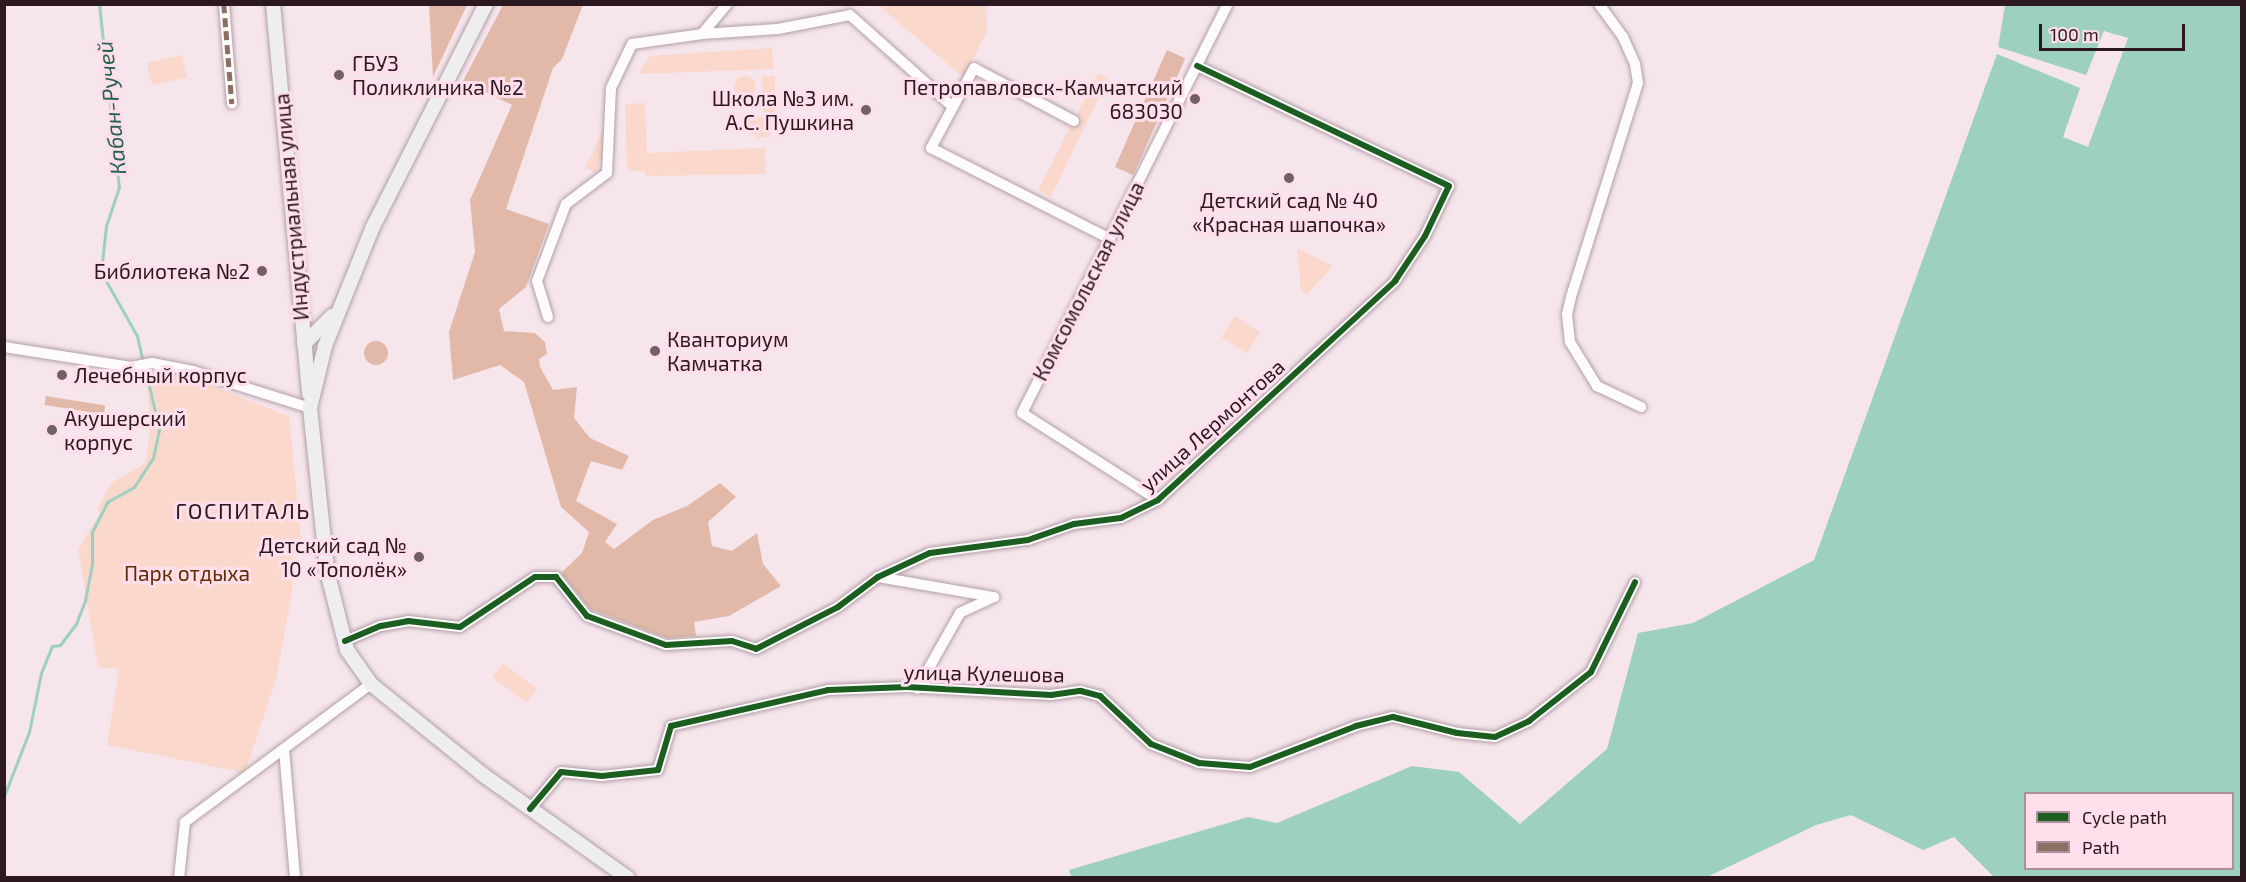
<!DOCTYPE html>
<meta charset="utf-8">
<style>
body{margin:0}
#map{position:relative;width:2246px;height:882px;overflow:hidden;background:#f7e5ec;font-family:"Exo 2",sans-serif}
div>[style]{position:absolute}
.green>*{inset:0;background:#fad8cc;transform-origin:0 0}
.round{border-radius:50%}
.forest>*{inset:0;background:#e2b9a8;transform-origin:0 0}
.water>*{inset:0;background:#9dd0c0}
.pier>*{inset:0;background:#f7e5ec}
.stream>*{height:3px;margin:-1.5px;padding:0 1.5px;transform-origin:1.5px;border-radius:1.5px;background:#9dd0c0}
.roads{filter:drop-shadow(0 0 2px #b1a0a7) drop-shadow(0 0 2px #b1a0a7)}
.street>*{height:10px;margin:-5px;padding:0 5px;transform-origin:5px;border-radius:5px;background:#fefbfc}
.secondary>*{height:14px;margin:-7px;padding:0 7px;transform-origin:7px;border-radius:7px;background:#eeeef1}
.quiet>*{height:4.5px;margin-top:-2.25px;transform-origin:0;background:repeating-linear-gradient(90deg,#8d6e63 0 9px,transparent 0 13.5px)}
.cycleway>*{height:6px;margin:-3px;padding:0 3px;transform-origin:3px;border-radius:3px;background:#1b5e20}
.dots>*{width:16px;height:16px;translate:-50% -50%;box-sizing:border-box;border:3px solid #fedeeb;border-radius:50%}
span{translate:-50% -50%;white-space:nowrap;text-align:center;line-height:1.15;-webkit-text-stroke:6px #fedeeb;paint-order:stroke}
.poi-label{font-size:21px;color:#2b1820}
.left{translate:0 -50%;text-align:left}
.right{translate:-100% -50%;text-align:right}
.street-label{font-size:21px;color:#2b1820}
.park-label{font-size:21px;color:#632c00}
.water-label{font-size:22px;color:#246351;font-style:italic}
.neighbourhood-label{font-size:22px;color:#2b1820;letter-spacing:1.5px}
.frame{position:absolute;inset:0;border:6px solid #2b1820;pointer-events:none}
.legend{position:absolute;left:2024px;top:792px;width:210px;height:78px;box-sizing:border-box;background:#fedeeb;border:2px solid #aa8f9a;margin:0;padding:8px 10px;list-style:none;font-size:18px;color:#2b1820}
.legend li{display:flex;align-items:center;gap:12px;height:30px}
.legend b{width:30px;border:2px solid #aa8f9a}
.scale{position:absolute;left:2039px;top:24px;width:146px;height:27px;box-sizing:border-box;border:3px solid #2b1820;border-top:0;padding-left:8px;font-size:18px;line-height:21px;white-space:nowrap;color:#2b1820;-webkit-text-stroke:4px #fedeeb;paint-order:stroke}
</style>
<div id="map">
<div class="green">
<i style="clip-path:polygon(878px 5px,986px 5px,987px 32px,963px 77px)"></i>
<i style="clip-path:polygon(772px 48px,774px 69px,639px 74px,649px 56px)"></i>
<i style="left:182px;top:55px;width:23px;height:36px;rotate:77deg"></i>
<i style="clip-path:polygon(1098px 73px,1108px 78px,1051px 197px,1038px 190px)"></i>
<i style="clip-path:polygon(775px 76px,775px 127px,769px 137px,759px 138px,751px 133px,749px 118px,763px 117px,762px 77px)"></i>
<i class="round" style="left:734px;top:76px;width:22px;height:22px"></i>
<i style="clip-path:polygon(645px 103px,647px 153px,765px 148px,766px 174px,646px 176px,645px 171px,627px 171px,625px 104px)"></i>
<i style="clip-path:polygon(603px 130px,603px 156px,595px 172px,585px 168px)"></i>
<i style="clip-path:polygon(1297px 248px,1333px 266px,1307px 294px,1301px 291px)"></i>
<i style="left:1235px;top:316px;width:30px;height:25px;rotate:33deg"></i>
<i style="clip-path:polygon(145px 371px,189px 377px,289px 416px,301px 538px,293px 554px,292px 593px,276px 679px,245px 773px,107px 745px,119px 669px,98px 667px,78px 549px,100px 513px,97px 510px,111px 483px,146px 463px,151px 423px)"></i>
<i style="left:503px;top:663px;width:43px;height:18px;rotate:37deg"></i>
</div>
<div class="forest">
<i style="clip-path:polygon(429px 5px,467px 5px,433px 77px)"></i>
<i style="clip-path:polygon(503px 5px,583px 5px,562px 59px,553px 68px,506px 209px,549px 224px,526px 287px,499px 309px,504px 331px,535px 333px,545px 342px,547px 354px,539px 359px,540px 367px,553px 390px,577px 387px,574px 418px,590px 438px,629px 456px,622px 470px,591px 461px,576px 501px,617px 524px,605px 542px,614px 549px,653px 520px,687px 506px,720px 483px,736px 497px,708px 522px,712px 546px,732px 551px,757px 533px,763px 564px,781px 586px,729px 616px,694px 622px,696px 636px,667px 638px,590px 609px,561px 573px,582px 553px,589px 532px,561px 507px,524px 382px,500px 365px,453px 380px,449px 332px,475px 252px,470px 200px,512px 105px,463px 81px)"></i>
<i style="left:1167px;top:50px;width:20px;height:128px;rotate:24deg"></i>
<i class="round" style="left:364px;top:341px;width:24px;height:24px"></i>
<i style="left:46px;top:396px;width:60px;height:9px;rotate:9deg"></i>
</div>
<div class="water">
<i style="clip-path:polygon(evenodd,2005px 5px,2241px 5px,2241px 877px,1994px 877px,1954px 837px,1923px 850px,1851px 815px,1816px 825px,1707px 877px,1072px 878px,1069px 870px,1248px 817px,1277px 823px,1412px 766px,1459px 772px,1520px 824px,1607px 749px,1638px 633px,1693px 623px,1814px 560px,1997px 54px,2005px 5px,2026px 794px,2232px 794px,2232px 868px,2026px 868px,2026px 794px)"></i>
</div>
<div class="pier">
<i style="clip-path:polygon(2104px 31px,2128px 38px,2088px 147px,2063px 137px,2080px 88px,1997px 54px,1998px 47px,2086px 75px)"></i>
</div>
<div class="stream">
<i style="left:99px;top:4px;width:184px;rotate:83.8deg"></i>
<i style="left:119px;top:187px;width:41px;rotate:108.4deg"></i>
<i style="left:106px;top:226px;width:46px;rotate:96.2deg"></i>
<i style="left:101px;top:272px;width:73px;rotate:60.6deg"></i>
<i style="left:137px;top:336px;width:27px;rotate:77deg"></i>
<i style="left:4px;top:796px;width:69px;rotate:-68.7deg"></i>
<i style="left:29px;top:732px;width:60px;rotate:-78.5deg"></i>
<i style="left:41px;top:673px;width:29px;rotate:-68deg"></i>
<i style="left:52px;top:646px;width:8px;rotate:-7deg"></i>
<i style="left:60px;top:645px;width:26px;rotate:-53deg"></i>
<i style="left:76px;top:624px;width:26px;rotate:-69deg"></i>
<i style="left:85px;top:600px;width:37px;rotate:-79deg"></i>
<i style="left:92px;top:564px;width:32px;rotate:-90deg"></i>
<i style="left:92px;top:532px;width:34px;rotate:-63deg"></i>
<i style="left:107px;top:502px;width:31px;rotate:-29deg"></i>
<i style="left:134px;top:487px;width:35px;rotate:-57deg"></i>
<i style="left:153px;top:458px;width:30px;rotate:-78deg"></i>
<i style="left:159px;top:429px;width:63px;rotate:-102.9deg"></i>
</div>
<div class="roads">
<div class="street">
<i style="left:224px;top:4px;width:100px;rotate:85.4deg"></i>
<i style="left:1599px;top:4px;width:41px;rotate:54deg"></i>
<i style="left:1623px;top:37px;width:30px;rotate:66deg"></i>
<i style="left:1635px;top:64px;width:19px;rotate:81deg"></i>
<i style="left:1638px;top:83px;width:224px;rotate:107.4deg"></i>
<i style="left:1571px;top:297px;width:17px;rotate:103deg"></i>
<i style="left:1567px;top:314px;width:28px;rotate:84deg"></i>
<i style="left:1570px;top:342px;width:52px;rotate:58.5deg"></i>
<i style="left:1597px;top:386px;width:49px;rotate:25.5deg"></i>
<i style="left:702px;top:34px;width:39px;rotate:-50deg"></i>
<i style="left:1074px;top:121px;width:113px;rotate:-152.1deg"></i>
<i style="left:974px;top:68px;width:91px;rotate:118.3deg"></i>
<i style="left:931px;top:148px;width:201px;rotate:26.9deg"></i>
<i style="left:548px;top:317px;width:38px;rotate:-107deg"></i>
<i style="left:537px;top:281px;width:82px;rotate:-69.4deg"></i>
<i style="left:566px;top:204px;width:51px;rotate:-37.1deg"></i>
<i style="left:607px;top:173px;width:85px;rotate:-87.3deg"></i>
<i style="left:611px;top:88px;width:49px;rotate:-64.5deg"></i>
<i style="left:632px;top:44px;width:71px;rotate:-8.1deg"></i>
<i style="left:702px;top:34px;width:76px;rotate:-3.8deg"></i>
<i style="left:778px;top:29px;width:73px;rotate:-11deg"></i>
<i style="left:850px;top:15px;width:138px;rotate:41.8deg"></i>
<i style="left:4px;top:347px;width:129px;rotate:8.9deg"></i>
<i style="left:131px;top:367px;width:21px;rotate:-11deg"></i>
<i style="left:152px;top:363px;width:42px;rotate:11deg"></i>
<i style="left:193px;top:371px;width:123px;rotate:17.5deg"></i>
<i style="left:1158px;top:500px;width:161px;rotate:-147.4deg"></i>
<i style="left:1022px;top:413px;width:458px;rotate:-63.3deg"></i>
<i style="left:878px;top:577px;width:118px;rotate:9.8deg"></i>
<i style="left:994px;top:597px;width:38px;rotate:155deg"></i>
<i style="left:960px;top:613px;width:87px;rotate:119.5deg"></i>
<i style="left:345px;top:641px;width:39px;rotate:-23deg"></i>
<i style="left:381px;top:626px;width:27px;rotate:-10deg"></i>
<i style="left:408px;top:621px;width:52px;rotate:6.6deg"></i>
<i style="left:460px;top:627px;width:90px;rotate:-33.7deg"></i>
<i style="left:535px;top:577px;width:21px"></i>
<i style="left:556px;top:577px;width:50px;rotate:51.5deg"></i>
<i style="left:587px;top:616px;width:84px;rotate:20.2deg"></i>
<i style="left:666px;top:645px;width:66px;rotate:-3.5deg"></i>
<i style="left:732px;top:641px;width:25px;rotate:18deg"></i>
<i style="left:756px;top:649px;width:92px;rotate:-27.1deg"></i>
<i style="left:838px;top:607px;width:50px;rotate:-36.9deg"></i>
<i style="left:878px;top:577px;width:57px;rotate:-24.8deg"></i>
<i style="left:930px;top:553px;width:99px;rotate:-7.6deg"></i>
<i style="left:1028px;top:540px;width:49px;rotate:-19.2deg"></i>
<i style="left:1074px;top:524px;width:47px;rotate:-7.3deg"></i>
<i style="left:1121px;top:518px;width:41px;rotate:-25.9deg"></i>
<i style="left:1158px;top:500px;width:323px;rotate:-42.7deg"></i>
<i style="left:1395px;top:281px;width:54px;rotate:-56.3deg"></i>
<i style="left:1425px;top:236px;width:55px;rotate:-64.4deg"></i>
<i style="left:1449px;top:186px;width:279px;rotate:-154.5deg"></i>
<i style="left:284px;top:749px;width:129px;rotate:85.1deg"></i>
<i style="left:530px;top:809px;width:48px;rotate:-50deg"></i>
<i style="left:561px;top:772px;width:41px;rotate:5.6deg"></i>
<i style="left:602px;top:776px;width:56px;rotate:-6.1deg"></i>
<i style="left:658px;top:770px;width:46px;rotate:-73.5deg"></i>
<i style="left:671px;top:726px;width:161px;rotate:-12.9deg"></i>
<i style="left:828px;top:690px;width:79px;rotate:-2.2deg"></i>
<i style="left:907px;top:687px;width:144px;rotate:3.2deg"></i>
<i style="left:1051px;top:695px;width:30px;rotate:-8deg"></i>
<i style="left:1081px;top:691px;width:20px;rotate:15deg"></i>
<i style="left:1100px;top:696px;width:70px;rotate:43.3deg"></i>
<i style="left:1151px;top:744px;width:52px;rotate:21.6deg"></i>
<i style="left:1199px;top:763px;width:51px;rotate:4.5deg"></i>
<i style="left:1250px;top:767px;width:114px;rotate:-21.1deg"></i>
<i style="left:1356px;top:726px;width:38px;rotate:-14deg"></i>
<i style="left:1393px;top:717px;width:66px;rotate:14deg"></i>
<i style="left:1457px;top:733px;width:38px;rotate:6deg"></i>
<i style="left:1495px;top:737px;width:38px;rotate:-25deg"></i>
<i style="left:1529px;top:721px;width:79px;rotate:-38.3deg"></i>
<i style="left:1591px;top:672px;width:100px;rotate:-63.9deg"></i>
<i style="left:179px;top:878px;width:56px;rotate:-83.9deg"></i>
<i style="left:185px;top:822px;width:232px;rotate:-36.6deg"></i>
</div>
<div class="secondary">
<i style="left:273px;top:4px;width:392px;rotate:84.7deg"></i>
<i style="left:486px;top:4px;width:252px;rotate:116.9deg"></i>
<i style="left:372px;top:229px;width:126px;rotate:111.9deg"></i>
<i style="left:325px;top:346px;width:64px;rotate:103.6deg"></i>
<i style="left:310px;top:408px;width:164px;rotate:84deg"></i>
<i style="left:327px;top:571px;width:81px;rotate:75.8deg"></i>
<i style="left:347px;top:650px;width:42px;rotate:54.8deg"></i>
<i style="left:371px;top:684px;width:143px;rotate:39deg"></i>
<i style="left:482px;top:774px;width:179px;rotate:35.5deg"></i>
<i style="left:304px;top:344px;width:40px;rotate:-45deg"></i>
</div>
</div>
<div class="quiet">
<i style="left:224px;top:4px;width:100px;rotate:85.4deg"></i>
</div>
<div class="cycleway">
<i style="left:345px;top:641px;width:39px;rotate:-23deg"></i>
<i style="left:381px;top:626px;width:27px;rotate:-10deg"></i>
<i style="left:408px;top:621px;width:52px;rotate:6.6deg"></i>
<i style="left:460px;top:627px;width:90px;rotate:-33.7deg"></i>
<i style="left:535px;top:577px;width:21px"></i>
<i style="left:556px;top:577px;width:50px;rotate:51.5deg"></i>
<i style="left:587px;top:616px;width:84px;rotate:20.2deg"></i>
<i style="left:666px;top:645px;width:66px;rotate:-3.5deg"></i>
<i style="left:732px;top:641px;width:25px;rotate:18deg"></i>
<i style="left:756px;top:649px;width:92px;rotate:-27.1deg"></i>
<i style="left:838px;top:607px;width:50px;rotate:-36.9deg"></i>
<i style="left:878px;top:577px;width:57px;rotate:-24.8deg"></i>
<i style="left:930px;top:553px;width:99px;rotate:-7.6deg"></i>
<i style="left:1028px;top:540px;width:49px;rotate:-19.2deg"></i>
<i style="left:1074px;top:524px;width:47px;rotate:-7.3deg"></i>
<i style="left:1121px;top:518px;width:41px;rotate:-25.9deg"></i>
<i style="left:1158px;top:500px;width:323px;rotate:-42.7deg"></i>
<i style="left:1395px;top:281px;width:54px;rotate:-56.3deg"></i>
<i style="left:1425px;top:236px;width:55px;rotate:-64.4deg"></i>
<i style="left:1449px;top:186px;width:279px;rotate:-154.5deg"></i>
<i style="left:530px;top:809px;width:48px;rotate:-50deg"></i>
<i style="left:561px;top:772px;width:41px;rotate:5.6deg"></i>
<i style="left:602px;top:776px;width:56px;rotate:-6.1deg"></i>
<i style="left:658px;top:770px;width:46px;rotate:-73.5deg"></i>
<i style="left:671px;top:726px;width:161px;rotate:-12.9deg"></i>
<i style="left:828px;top:690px;width:79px;rotate:-2.2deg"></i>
<i style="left:907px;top:687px;width:144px;rotate:3.2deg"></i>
<i style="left:1051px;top:695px;width:30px;rotate:-8deg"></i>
<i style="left:1081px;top:691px;width:20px;rotate:15deg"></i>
<i style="left:1100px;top:696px;width:70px;rotate:43.3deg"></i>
<i style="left:1151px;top:744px;width:52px;rotate:21.6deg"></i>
<i style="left:1199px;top:763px;width:51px;rotate:4.5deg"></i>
<i style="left:1250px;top:767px;width:114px;rotate:-21.1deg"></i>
<i style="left:1356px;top:726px;width:38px;rotate:-14deg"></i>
<i style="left:1393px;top:717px;width:66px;rotate:14deg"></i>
<i style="left:1457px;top:733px;width:38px;rotate:6deg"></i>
<i style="left:1495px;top:737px;width:38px;rotate:-25deg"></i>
<i style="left:1529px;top:721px;width:79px;rotate:-38.3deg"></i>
<i style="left:1591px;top:672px;width:100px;rotate:-63.9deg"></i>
</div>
<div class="dots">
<i style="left:339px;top:75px;background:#726067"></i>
<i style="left:1195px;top:99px;background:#726067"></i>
<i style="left:866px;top:110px;background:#726067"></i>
<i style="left:1289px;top:178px;background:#726067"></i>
<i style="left:262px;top:271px;background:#726067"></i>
<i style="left:655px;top:351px;background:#726067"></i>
<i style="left:62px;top:375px;background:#726067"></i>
<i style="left:52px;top:430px;background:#726067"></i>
<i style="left:419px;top:557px;background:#726067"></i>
</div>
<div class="poi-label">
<span class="left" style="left:352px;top:75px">ГБУЗ<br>Поликлиника №2</span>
<span class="right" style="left:1183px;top:99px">Петропавловск-Камчатский<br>683030</span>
<span class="right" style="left:854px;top:110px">Школа №3 им.<br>А.С. Пушкина</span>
<span style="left:1289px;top:212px">Детский сад № 40<br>«Красная шапочка»</span>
<span class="right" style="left:250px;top:271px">Библиотека №2</span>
<span class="left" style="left:667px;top:351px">Кванториум<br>Камчатка</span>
<span class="left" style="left:74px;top:375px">Лечебный корпус</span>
<span class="left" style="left:64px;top:430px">Акушерский<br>корпус</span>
<span class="right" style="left:407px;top:557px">Детский сад №<br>10 «Тополёк»</span>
</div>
<div class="street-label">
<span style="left:291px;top:207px;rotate:-95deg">Индустриальная улица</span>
<span style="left:1088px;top:281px;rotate:-63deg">Комсомольская улица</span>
<span style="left:1212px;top:425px;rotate:-42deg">улица Лермонтова</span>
<span style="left:984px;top:673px;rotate:1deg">улица Кулешова</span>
</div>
<div class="park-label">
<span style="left:187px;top:573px">Парк отдыха</span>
</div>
<div class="water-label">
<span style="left:111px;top:108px;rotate:-96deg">Кабан-Ручей</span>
</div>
<div class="neighbourhood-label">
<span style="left:243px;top:511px">ГОСПИТАЛЬ</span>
</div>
<div class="frame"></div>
<ul class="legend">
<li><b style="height:8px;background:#1b5e20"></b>Cycle path</li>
<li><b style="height:8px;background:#8d6e63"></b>Path</li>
</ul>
<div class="scale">100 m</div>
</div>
